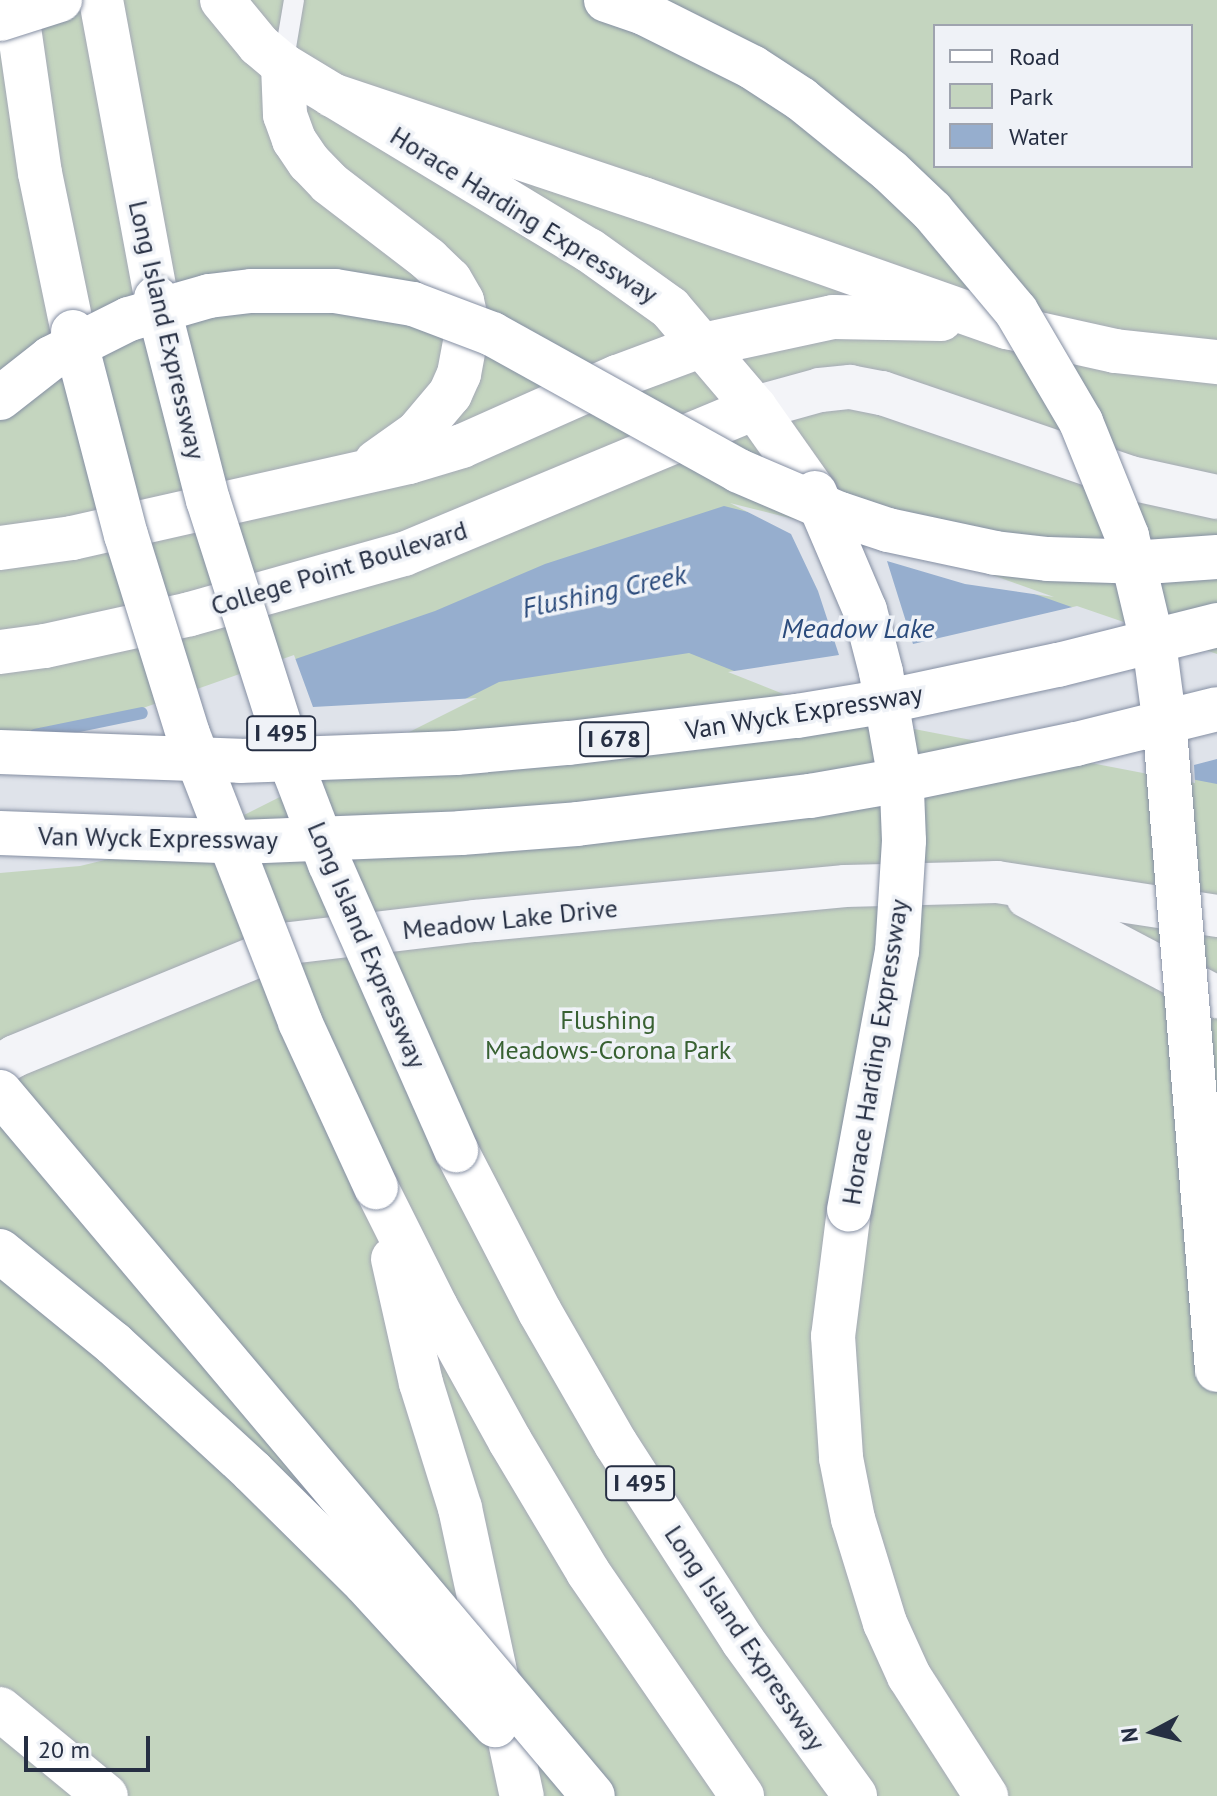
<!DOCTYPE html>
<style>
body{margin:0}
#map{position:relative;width:1217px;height:1796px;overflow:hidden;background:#dfe3ea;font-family:"PT Sans",sans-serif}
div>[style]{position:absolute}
.green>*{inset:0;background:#c4d5bf}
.water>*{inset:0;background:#96aece}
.pier>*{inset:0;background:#dfe3ea}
.stream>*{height:12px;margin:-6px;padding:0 6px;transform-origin:6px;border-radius:6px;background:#96aece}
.roads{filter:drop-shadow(0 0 2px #a4a9b5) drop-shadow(0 0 2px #a4a9b5)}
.service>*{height:20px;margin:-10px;padding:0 10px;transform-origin:10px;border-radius:10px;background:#f3f4f8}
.minor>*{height:42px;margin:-21px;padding:0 21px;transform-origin:21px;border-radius:21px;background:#f3f4f8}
.tertiary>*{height:44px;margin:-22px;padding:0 22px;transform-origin:22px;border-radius:22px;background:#f3f4f8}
.secondary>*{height:44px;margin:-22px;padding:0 22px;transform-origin:22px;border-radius:22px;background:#fff}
.motorway>*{height:44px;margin:-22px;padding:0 22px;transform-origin:22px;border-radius:22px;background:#fff}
.bridges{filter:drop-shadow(0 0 2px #858fa3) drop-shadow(0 0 2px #858fa3)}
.secondary-bridge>*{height:44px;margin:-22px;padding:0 22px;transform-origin:22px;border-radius:22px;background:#fff}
.motorway-bridge>*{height:44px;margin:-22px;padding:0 22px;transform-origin:22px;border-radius:22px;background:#fff}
span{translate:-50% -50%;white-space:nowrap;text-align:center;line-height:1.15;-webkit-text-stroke:7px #eff2f7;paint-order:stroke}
.shield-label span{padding:2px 6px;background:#eff2f7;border:2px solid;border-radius:6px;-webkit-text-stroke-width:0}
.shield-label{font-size:24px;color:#262f43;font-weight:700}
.street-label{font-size:26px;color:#262f43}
.park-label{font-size:26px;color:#386132}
.water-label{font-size:28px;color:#2b4b7c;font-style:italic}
.legend{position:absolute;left:933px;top:24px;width:260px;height:144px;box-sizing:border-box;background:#eff2f7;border:2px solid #9fa4af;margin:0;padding:10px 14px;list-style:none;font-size:24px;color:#262f43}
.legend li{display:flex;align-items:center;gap:16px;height:40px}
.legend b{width:40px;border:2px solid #9fa4af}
.north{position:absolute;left:1113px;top:1692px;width:80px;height:80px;-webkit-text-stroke:6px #eff2f7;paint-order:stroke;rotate:263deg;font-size:22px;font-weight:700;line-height:32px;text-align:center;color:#262f43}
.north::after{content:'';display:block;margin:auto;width:28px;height:36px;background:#262f43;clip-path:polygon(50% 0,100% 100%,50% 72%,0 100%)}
.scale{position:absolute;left:24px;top:1736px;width:126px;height:36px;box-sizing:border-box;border:4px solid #262f43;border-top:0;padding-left:10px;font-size:24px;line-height:28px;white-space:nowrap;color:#262f43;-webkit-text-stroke:6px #eff2f7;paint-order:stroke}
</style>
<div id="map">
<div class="green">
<i style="clip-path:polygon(evenodd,0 0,1217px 0,1217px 1796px,0 1796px,0 0,935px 26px,1191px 26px,1191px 166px,935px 166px,935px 26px)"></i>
</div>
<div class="water">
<i style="clip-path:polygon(724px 506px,938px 560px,1217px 658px,1217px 784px,832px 710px,689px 653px,499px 682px,199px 833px,144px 711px,435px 611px,545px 564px)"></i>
</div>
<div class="pier">
<i style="clip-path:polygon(730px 503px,939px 556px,1054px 597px,965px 584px,887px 561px,913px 644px,1077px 606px,1217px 654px,1217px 759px,1194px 765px,1195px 783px,831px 713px,728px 672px,839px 655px,818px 591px,791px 534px)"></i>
<i style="clip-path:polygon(294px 655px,313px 707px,477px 698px,200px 837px,80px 866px,0 873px,0 743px,143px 708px)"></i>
</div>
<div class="stream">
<i style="left:35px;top:735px;width:109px;rotate:-11.6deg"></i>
</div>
<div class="roads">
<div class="service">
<i style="left:283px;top:65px;width:66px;rotate:-80.4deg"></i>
</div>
<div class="minor">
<i style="left:1027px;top:897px;width:215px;rotate:27.8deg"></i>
<i style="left:0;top:1065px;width:17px;rotate:-31deg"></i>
<i style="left:15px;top:1056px;width:297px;rotate:-22.3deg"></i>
<i style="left:290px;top:943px;width:186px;rotate:-6.8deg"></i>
<i style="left:475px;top:921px;width:372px;rotate:-5.4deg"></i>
<i style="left:845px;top:886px;width:152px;rotate:-1.5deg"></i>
<i style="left:997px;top:882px;width:223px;rotate:8.8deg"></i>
</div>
<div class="tertiary">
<i style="left:755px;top:408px;width:67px;rotate:-15.5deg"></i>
<i style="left:820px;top:390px;width:30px;rotate:-6deg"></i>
<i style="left:850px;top:387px;width:33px;rotate:11deg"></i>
<i style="left:882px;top:393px;width:262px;rotate:18.9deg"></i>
<i style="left:1130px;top:478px;width:89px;rotate:12.3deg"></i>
</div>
<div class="secondary">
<i style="left:222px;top:0;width:58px;rotate:50.6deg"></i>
<i style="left:259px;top:45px;width:31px;rotate:40deg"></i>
<i style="left:283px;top:65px;width:358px;rotate:31.2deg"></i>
<i style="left:589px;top:250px;width:100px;rotate:35.6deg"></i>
<i style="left:670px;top:308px;width:131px;rotate:49.6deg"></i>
<i style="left:755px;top:408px;width:104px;rotate:54.8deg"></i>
<i style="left:283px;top:65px;width:50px;rotate:87.7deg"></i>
<i style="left:285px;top:115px;width:27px;rotate:70deg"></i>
<i style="left:294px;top:140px;width:27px;rotate:56deg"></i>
<i style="left:309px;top:162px;width:29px;rotate:46deg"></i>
<i style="left:329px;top:183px;width:125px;rotate:37.5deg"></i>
<i style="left:428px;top:259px;width:30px;rotate:44deg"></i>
<i style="left:450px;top:280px;width:24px;rotate:60deg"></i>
<i style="left:462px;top:301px;width:26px;rotate:77deg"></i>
<i style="left:468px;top:326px;width:49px;rotate:100.6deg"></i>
<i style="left:459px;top:374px;width:22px;rotate:114deg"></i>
<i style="left:450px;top:394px;width:51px;rotate:130.2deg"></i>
<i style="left:417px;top:433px;width:50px;rotate:144.7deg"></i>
<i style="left:0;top:548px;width:73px;rotate:-7.9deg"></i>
<i style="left:72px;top:538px;width:345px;rotate:-12.7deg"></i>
<i style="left:409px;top:462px;width:55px;rotate:-16.8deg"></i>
<i style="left:462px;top:446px;width:170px;rotate:-24deg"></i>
<i style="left:617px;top:377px;width:92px;rotate:-20.4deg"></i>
<i style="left:0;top:652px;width:45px;rotate:-7.6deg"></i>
<i style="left:45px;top:646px;width:148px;rotate:-12.4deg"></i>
<i style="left:190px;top:614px;width:222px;rotate:-15.7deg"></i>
<i style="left:404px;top:554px;width:380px;rotate:-22.6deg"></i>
<i style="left:849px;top:1210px;width:127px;rotate:97.2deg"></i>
<i style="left:833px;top:1336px;width:122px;rotate:86.2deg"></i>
<i style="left:841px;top:1458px;width:62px;rotate:78.9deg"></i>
<i style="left:853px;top:1519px;width:109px;rotate:72.9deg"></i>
<i style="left:885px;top:1623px;width:58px;rotate:65.6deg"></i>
<i style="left:909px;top:1676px;width:143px;rotate:57.3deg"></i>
<i style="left:0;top:1709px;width:137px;rotate:39.4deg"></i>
</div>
<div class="motorway">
<i style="left:15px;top:0;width:175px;rotate:81.8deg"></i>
<i style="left:40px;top:173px;width:162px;rotate:78.3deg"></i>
<i style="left:101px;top:0;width:303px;rotate:79.5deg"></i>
<i style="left:332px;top:95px;width:328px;rotate:18.5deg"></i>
<i style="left:643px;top:199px;width:386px;rotate:19.4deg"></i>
<i style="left:1007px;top:327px;width:111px;rotate:12.5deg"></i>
<i style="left:1115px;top:351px;width:103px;rotate:6.2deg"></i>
<i style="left:703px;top:345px;width:133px;rotate:-12.2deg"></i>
<i style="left:833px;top:317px;width:108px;rotate:1.1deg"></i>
<i style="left:456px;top:1150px;width:182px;rotate:62.6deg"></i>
<i style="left:540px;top:1312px;width:152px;rotate:60.1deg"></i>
<i style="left:616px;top:1444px;width:234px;rotate:57.2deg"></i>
<i style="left:743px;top:1641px;width:191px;rotate:54.1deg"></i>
<i style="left:376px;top:1187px;width:134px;rotate:63.4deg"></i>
<i style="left:436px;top:1307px;width:153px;rotate:61.1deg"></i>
<i style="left:510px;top:1441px;width:152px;rotate:59.2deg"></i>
<i style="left:588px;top:1572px;width:272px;rotate:55.5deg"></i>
<i style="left:393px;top:1259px;width:127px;rotate:77.3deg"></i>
<i style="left:421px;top:1383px;width:131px;rotate:72.7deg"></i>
<i style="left:460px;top:1508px;width:295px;rotate:77.9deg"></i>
</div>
</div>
<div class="bridges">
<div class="secondary-bridge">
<i style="left:815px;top:493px;width:127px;rotate:66.9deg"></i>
<i style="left:865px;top:610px;width:64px;rotate:75.5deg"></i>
<i style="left:881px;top:672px;width:121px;rotate:80deg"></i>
<i style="left:902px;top:791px;width:50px;rotate:87.7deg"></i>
<i style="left:904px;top:841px;width:110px;rotate:93.6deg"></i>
<i style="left:897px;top:951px;width:263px;rotate:100.5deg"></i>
</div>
<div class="motorway-bridge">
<i style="left:606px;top:0;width:40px;rotate:18.9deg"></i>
<i style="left:644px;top:13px;width:121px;rotate:26.6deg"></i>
<i style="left:752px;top:67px;width:59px;rotate:33.1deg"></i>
<i style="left:801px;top:99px;width:114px;rotate:39deg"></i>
<i style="left:890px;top:171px;width:58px;rotate:43.6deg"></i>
<i style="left:932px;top:211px;width:131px;rotate:50deg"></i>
<i style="left:1016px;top:311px;width:129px;rotate:59.6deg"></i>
<i style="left:1081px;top:422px;width:123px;rotate:68deg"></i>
<i style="left:1127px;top:536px;width:125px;rotate:76.6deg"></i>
<i style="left:1156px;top:658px;width:61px;rotate:82.4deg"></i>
<i style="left:1164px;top:718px;width:654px;rotate:85.35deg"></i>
<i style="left:0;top:19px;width:63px;rotate:-17.6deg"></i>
<i style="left:156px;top:298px;width:209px;rotate:75.6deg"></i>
<i style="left:208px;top:500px;width:287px;rotate:72.3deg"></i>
<i style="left:295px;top:773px;width:97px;rotate:69deg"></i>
<i style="left:330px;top:864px;width:313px;rotate:66.2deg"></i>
<i style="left:73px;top:332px;width:210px;rotate:75.4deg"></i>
<i style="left:126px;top:535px;width:208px;rotate:72.7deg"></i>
<i style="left:188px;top:734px;width:309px;rotate:68.7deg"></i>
<i style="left:300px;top:1022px;width:182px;rotate:65.3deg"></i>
<i style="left:0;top:398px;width:65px;rotate:-38.1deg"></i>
<i style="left:51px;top:358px;width:87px;rotate:-26.6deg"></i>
<i style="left:129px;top:319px;width:83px;rotate:-16deg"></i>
<i style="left:209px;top:296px;width:42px;rotate:-6.8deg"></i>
<i style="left:251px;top:291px;width:84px"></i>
<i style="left:335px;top:291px;width:79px;rotate:9.5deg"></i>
<i style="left:413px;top:304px;width:85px;rotate:20.8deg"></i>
<i style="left:492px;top:334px;width:282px;rotate:29deg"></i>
<i style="left:739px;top:471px;width:110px;rotate:23.1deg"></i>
<i style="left:840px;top:514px;width:51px;rotate:18.4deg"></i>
<i style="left:888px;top:530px;width:109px;rotate:12.1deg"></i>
<i style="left:995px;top:553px;width:53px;rotate:6.5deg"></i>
<i style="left:1048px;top:559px;width:98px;rotate:1.8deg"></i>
<i style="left:1146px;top:562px;width:71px;rotate:-4deg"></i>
<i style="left:0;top:752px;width:240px;rotate:2.1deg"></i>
<i style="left:240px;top:761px;width:216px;rotate:-2.1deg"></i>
<i style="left:456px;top:753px;width:113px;rotate:-5.1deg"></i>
<i style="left:569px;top:743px;width:230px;rotate:-6.8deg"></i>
<i style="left:797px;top:716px;width:92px;rotate:-9.4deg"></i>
<i style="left:888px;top:701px;width:174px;rotate:-12deg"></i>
<i style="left:1058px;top:665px;width:164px;rotate:-14.1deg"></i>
<i style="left:0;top:833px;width:240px;rotate:2.1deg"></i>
<i style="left:240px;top:842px;width:221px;rotate:-2.3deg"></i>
<i style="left:461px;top:833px;width:116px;rotate:-4.4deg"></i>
<i style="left:577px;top:824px;width:235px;rotate:-6.9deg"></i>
<i style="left:810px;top:796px;width:93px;rotate:-9.9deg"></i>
<i style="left:902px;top:780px;width:178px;rotate:-11.7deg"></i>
<i style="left:1076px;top:744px;width:145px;rotate:-13.9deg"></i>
<i style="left:0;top:1092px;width:920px;rotate:49.89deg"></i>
<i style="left:0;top:1251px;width:147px;rotate:39.2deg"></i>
<i style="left:114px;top:1344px;width:188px;rotate:42.6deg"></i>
<i style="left:252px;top:1471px;width:159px;rotate:44.7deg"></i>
<i style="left:365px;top:1583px;width:193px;rotate:47.5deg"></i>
</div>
</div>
<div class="shield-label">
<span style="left:281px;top:733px">I 495</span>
<span style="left:614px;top:739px">I 678</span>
<span style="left:640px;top:1483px">I 495</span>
</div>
<div class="street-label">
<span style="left:524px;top:215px;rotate:32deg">Horace Harding Expressway</span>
<span style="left:167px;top:330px;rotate:77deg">Long Island Expressway</span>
<span style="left:339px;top:568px;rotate:-17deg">College Point Boulevard</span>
<span style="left:804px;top:712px;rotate:-9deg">Van Wyck Expressway</span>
<span style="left:158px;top:838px;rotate:1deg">Van Wyck Expressway</span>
<span style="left:510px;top:919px;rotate:-6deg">Meadow Lake Drive</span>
<span style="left:367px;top:945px;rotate:67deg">Long Island Expressway</span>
<span style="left:875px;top:1052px;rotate:-81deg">Horace Harding Expressway</span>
<span style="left:745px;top:1638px;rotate:56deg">Long Island Expressway</span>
</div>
<div class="park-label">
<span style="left:608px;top:1035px">Flushing<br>Meadows-Corona Park</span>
</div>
<div class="water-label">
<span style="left:604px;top:591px;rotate:-12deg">Flushing Creek</span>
<span style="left:858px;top:628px">Meadow Lake</span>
</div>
<ul class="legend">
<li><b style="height:10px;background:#fff"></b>Road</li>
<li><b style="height:22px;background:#c4d5bf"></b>Park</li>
<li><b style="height:22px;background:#96aece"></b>Water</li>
</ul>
<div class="north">N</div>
<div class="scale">20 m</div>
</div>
